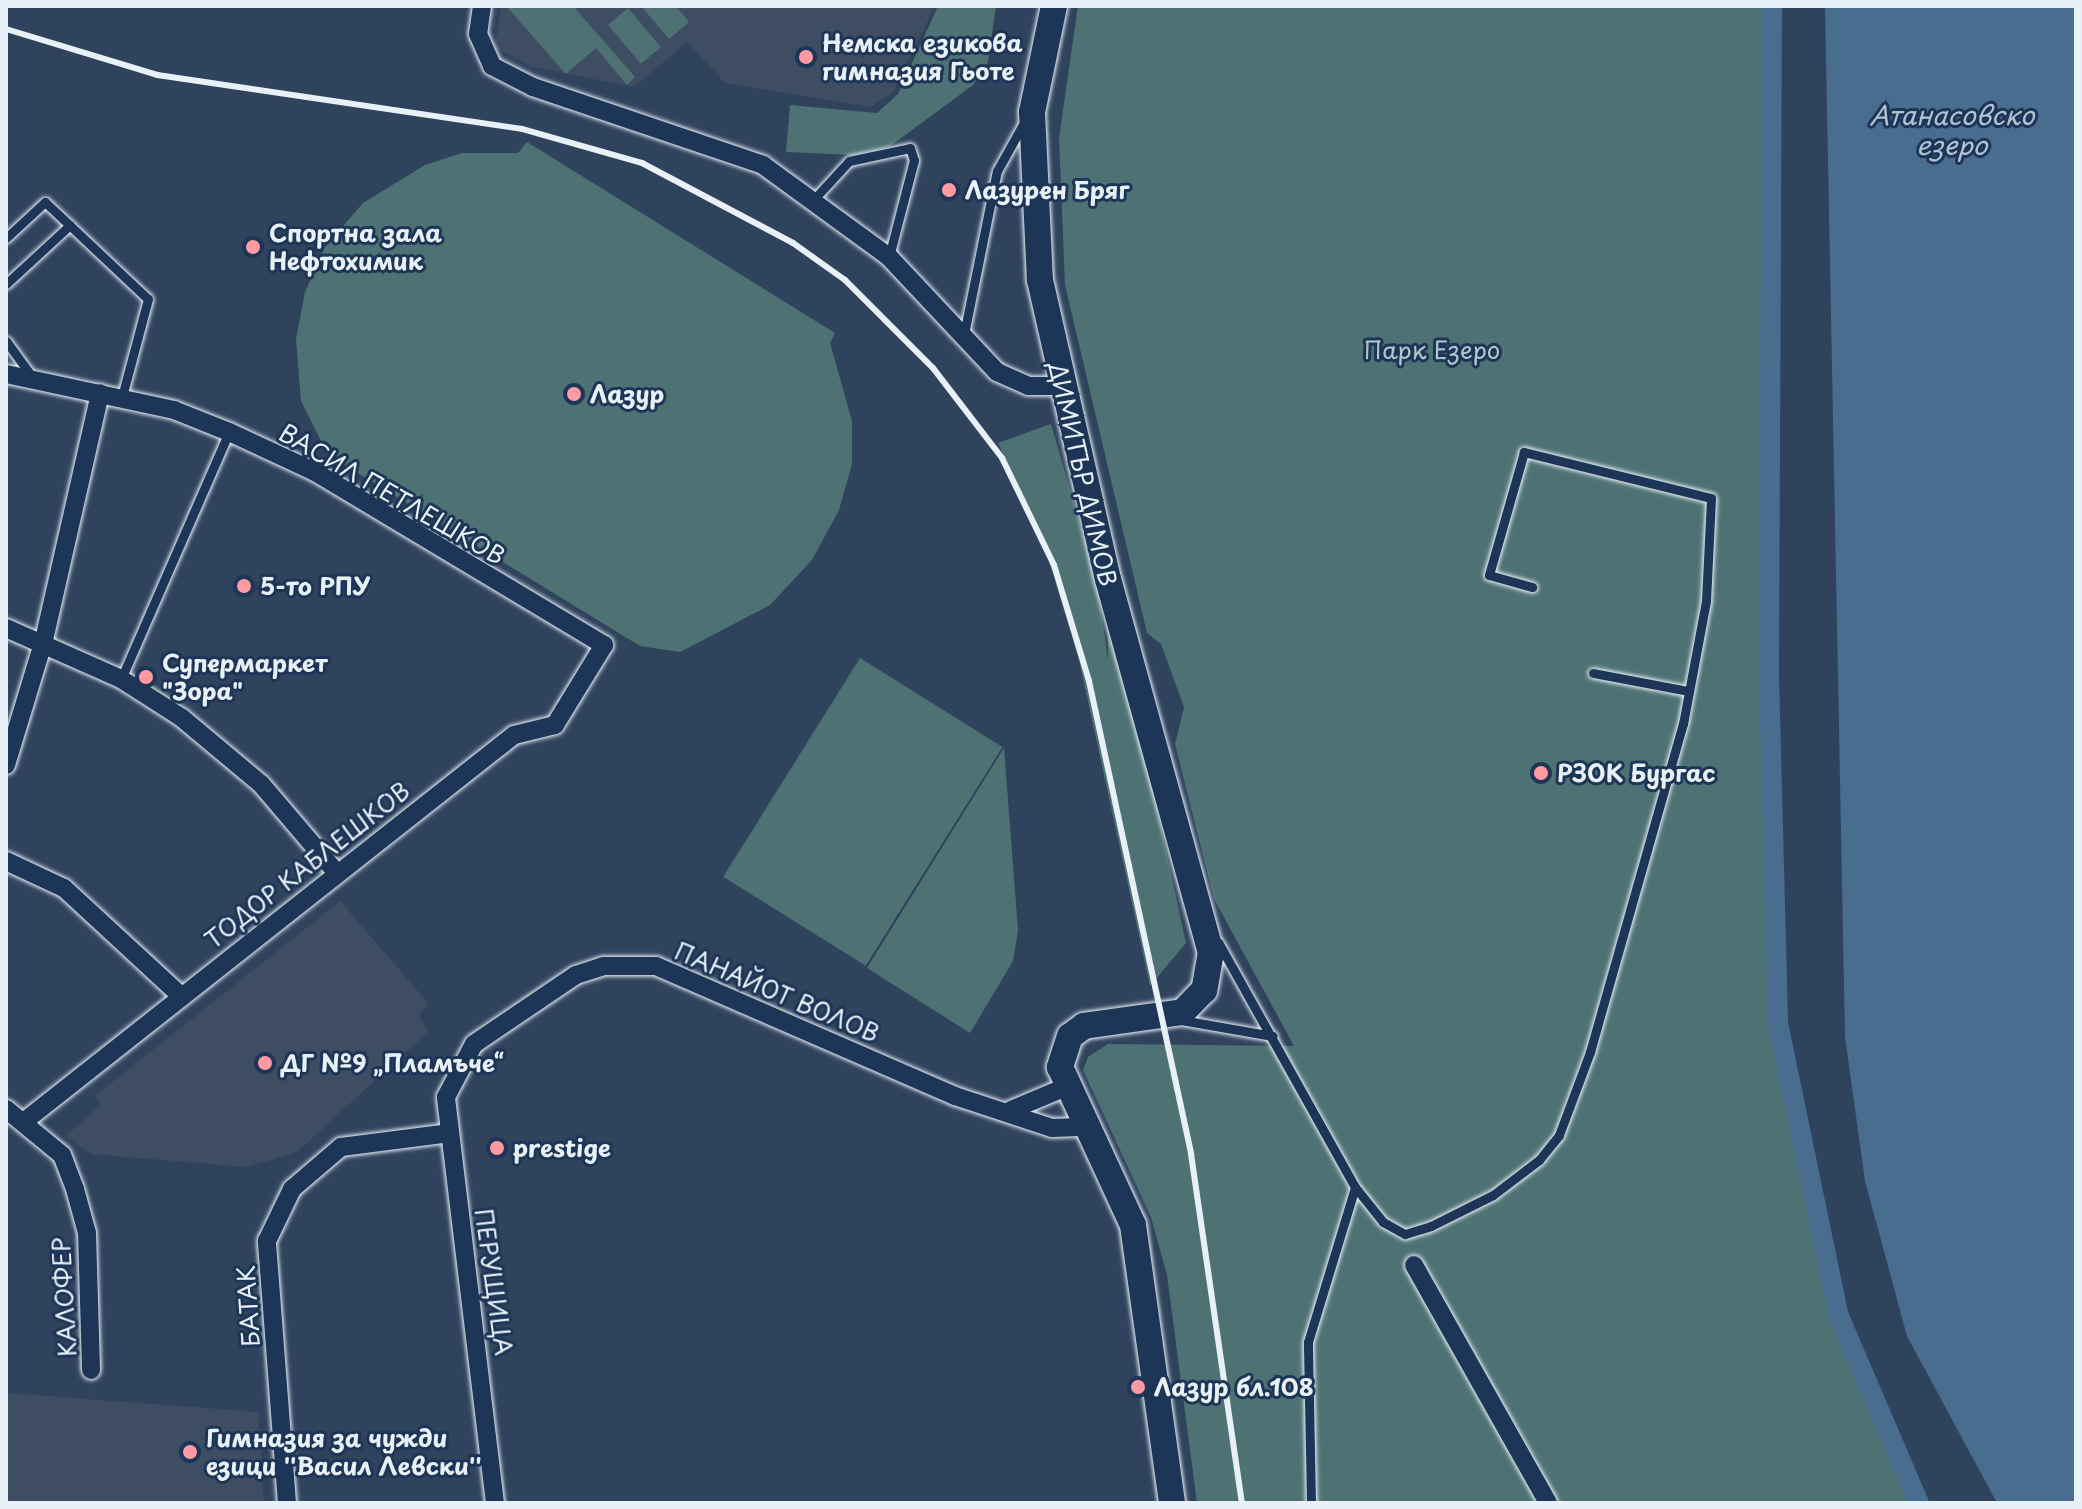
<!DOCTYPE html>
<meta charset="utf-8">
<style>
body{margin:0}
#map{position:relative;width:2082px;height:1509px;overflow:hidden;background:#30435d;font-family:"Playpen Sans",sans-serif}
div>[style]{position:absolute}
.built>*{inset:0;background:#3e4d61}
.green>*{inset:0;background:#4e7273;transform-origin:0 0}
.water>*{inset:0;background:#486d8f}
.canal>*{height:20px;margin:-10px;padding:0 10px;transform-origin:10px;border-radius:10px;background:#486d8f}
.roads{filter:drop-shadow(0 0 2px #e8f1f8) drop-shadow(0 0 2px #e8f1f8)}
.lane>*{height:9px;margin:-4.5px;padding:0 4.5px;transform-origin:4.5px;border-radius:4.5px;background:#1d3557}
.street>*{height:18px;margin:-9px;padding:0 9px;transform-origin:9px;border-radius:9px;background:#1d3557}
.secondary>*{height:26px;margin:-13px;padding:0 13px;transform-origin:13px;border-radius:13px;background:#1d3557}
.rail>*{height:6px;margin:-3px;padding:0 3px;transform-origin:3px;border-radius:3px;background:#e8f1f8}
.dots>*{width:22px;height:22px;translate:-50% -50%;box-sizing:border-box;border:4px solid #1d3557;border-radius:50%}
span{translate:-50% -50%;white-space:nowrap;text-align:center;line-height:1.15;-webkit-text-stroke:6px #1d3557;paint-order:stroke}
.poi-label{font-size:24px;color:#e8f1f8;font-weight:700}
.left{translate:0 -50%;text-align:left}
.park-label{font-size:24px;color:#b2c5c9}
.street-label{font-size:24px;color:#e8f1f8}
.water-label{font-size:26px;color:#b0c3d3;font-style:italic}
.frame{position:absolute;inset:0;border:8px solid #e8f1f8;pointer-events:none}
</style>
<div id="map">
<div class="built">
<i style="clip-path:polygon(501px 6px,935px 6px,893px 92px,870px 107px,725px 83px,687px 42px,634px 87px,532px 67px,495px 47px)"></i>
<i style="clip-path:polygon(340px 901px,428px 1003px,419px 1016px,428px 1032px,297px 1152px,247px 1167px,91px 1154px,66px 1136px,100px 1104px,96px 1095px)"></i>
<i style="clip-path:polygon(6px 1393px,258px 1412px,264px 1503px,6px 1503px)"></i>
</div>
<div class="green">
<i style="clip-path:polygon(506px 6px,573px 6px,635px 77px,627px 85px,596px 48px,566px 74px)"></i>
<i style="clip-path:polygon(641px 6px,676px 6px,689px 22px,669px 39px)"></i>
<i style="clip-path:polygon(938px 6px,996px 6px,988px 62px,973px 85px,889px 147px,854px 155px,786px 152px,790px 105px,877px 113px,898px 94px)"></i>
<i style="clip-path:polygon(1078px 6px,1773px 6px,1778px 1023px,1836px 1325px,1917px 1503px,1197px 1503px,1167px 1275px,1151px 1217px,1083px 1070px,1088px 1057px,1108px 1044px,1294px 1046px,1214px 899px,1175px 744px,1184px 707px,1161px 644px,1147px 633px,1065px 285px,1059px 138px)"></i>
<i style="left:628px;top:8px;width:51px;height:26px;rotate:50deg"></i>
<i style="clip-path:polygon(527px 142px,835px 333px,830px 343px,852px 421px,852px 464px,839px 510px,812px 560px,770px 605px,680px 652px,640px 646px,328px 455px,301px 401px,296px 339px,305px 292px,325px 247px,363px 203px,425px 165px,462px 153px,518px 153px)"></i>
<i style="clip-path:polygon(1051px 424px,1097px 583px,1108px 660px,1108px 582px,1186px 943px,1150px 986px,1079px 660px,1044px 545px,998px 443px)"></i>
<i style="left:860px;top:658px;width:168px;height:258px;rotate:32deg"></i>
<i style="clip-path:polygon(1004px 748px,1018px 930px,1013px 961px,970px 1033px,867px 968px)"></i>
</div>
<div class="water">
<i style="clip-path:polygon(1825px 6px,2076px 6px,2076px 1503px,1997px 1503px,1907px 1336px,1865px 1181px,1845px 1037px)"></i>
</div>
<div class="canal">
<i style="left:1772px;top:6px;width:670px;rotate:90.26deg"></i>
<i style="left:1769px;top:676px;width:347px;rotate:88.5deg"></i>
<i style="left:1778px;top:1023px;width:297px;rotate:78.3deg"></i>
<i style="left:1838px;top:1314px;width:206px;rotate:66.8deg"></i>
</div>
<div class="roads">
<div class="lane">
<i style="left:815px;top:198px;width:50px;rotate:-47.4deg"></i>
<i style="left:849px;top:161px;width:62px;rotate:-12deg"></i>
<i style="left:910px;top:148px;width:13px;rotate:72deg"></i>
<i style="left:914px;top:160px;width:100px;rotate:104.5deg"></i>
<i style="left:6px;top:238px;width:53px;rotate:-42.7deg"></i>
<i style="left:45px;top:202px;width:141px;rotate:43.3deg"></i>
<i style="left:148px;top:299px;width:101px;rotate:104.9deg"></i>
<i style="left:6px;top:284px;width:87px;rotate:-42.7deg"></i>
<i style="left:964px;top:334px;width:166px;rotate:-78.6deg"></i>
<i style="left:997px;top:171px;width:62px;rotate:-60.9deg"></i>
<i style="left:6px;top:341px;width:46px;rotate:53.9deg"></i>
<i style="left:1593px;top:673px;width:97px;rotate:10.7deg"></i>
<i style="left:121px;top:679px;width:270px;rotate:-66.4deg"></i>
<i style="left:1218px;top:942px;width:281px;rotate:60.8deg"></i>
<i style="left:1355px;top:1187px;width:45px;rotate:51.3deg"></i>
<i style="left:1383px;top:1222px;width:25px;rotate:29deg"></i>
<i style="left:1405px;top:1234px;width:27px;rotate:-17deg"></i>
<i style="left:1431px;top:1226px;width:69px;rotate:-26.6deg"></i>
<i style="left:1493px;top:1195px;width:58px;rotate:-37.3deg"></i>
<i style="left:1539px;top:1160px;width:32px;rotate:-51deg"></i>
<i style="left:1559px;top:1135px;width:89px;rotate:-69.5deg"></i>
<i style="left:1590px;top:1052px;width:341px;rotate:-74.2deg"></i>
<i style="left:1683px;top:724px;width:125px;rotate:-79.4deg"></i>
<i style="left:1706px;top:601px;width:103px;rotate:-87.2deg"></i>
<i style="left:1711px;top:498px;width:193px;rotate:-166.2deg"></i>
<i style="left:1524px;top:452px;width:128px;rotate:105.9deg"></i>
<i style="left:1489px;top:575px;width:45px;rotate:15.6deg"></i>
<i style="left:1181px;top:1020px;width:93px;rotate:9.9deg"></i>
<i style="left:1311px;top:1503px;width:161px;rotate:-91.1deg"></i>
<i style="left:1308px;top:1342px;width:162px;rotate:-73.1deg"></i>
</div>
<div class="street">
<i style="left:482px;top:6px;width:28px;rotate:98deg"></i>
<i style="left:478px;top:34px;width:35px;rotate:66deg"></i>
<i style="left:492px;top:66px;width:46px;rotate:27.1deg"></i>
<i style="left:533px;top:87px;width:243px;rotate:18.7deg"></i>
<i style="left:763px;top:165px;width:156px;rotate:36.1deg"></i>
<i style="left:889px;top:257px;width:158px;rotate:46.8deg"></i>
<i style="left:997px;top:372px;width:34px;rotate:24deg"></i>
<i style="left:1028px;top:386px;width:32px"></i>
<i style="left:6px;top:374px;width:172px;rotate:12.1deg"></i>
<i style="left:174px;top:410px;width:59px;rotate:21.8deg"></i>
<i style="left:229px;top:432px;width:95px;rotate:24.9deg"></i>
<i style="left:315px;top:472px;width:337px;rotate:30.9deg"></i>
<i style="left:604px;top:645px;width:94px;rotate:121.5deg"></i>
<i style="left:555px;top:725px;width:42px;rotate:166.3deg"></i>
<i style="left:514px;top:735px;width:622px;rotate:141.73deg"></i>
<i style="left:6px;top:628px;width:126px;rotate:23.9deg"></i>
<i style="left:121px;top:679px;width:72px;rotate:32.6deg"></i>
<i style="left:182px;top:718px;width:103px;rotate:39.9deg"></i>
<i style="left:261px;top:784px;width:114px;rotate:49.6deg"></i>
<i style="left:6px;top:765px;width:131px;rotate:-73.1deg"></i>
<i style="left:44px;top:640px;width:253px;rotate:-77.2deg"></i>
<i style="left:6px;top:861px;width:64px;rotate:25deg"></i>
<i style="left:64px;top:888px;width:159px;rotate:42.7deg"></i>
<i style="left:6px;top:1109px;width:72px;rotate:39.4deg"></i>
<i style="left:62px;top:1155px;width:36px;rotate:69deg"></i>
<i style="left:75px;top:1189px;width:46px;rotate:74.7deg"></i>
<i style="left:87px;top:1233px;width:137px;rotate:88.3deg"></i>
<i style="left:1011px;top:1110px;width:60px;rotate:-22.7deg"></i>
<i style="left:1414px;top:1265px;width:273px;rotate:60.6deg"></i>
<i style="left:287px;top:1503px;width:263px;rotate:-94.4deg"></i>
<i style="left:267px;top:1241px;width:58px;rotate:-64.3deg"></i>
<i style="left:292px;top:1189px;width:65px;rotate:-40.6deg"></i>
<i style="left:341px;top:1147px;width:110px;rotate:-7.3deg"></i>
<i style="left:495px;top:1503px;width:409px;rotate:-96.9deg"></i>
<i style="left:446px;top:1097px;width:60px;rotate:-62.2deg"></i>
<i style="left:474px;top:1044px;width:123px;rotate:-34.1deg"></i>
<i style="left:576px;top:975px;width:28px;rotate:-18deg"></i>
<i style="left:603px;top:966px;width:53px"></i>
<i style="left:656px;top:966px;width:326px;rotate:23.5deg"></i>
<i style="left:955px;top:1096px;width:102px;rotate:18.3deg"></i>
<i style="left:1052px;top:1128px;width:34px;rotate:-2deg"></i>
</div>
<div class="secondary">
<i style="left:1054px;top:6px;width:108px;rotate:101.7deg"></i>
<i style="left:1032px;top:112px;width:168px;rotate:87.3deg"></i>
<i style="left:1040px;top:280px;width:307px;rotate:77.2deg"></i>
<i style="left:1108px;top:579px;width:387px;rotate:74.6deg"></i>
<i style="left:1211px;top:952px;width:39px;rotate:100deg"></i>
<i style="left:1204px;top:990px;width:30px;rotate:134deg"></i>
<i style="left:1183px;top:1012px;width:100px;rotate:172deg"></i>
<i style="left:1084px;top:1026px;width:17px;rotate:144deg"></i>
<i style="left:1070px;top:1036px;width:33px;rotate:108deg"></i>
<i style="left:1060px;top:1067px;width:174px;rotate:65.2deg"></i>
<i style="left:1133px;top:1225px;width:281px;rotate:82deg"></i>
</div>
</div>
<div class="rail">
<i style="left:6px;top:29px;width:158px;rotate:16.9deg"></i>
<i style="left:157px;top:75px;width:369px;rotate:8.4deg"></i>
<i style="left:522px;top:129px;width:125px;rotate:15.8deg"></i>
<i style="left:642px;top:163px;width:171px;rotate:27.9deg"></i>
<i style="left:793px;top:243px;width:64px;rotate:35.4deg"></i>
<i style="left:845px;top:280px;width:124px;rotate:45deg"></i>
<i style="left:933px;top:368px;width:113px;rotate:52.5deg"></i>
<i style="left:1002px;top:458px;width:119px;rotate:64.1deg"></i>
<i style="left:1054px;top:565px;width:121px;rotate:73.2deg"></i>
<i style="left:1089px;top:681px;width:484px;rotate:77.8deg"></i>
<i style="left:1191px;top:1154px;width:353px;rotate:81.7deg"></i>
</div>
<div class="dots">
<i style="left:806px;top:57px;background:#ff9aa2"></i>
<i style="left:949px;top:190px;background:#ff9aa2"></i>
<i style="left:253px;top:247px;background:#ff9aa2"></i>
<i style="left:574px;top:394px;background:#ff9aa2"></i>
<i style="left:244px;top:586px;background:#ff9aa2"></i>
<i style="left:146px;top:677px;background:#ff9aa2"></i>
<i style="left:1541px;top:773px;background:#ff9aa2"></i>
<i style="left:265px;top:1063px;background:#ff9aa2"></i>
<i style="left:497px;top:1148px;background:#ff9aa2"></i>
<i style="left:1138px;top:1387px;background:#ff9aa2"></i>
<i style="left:190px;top:1452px;background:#ff9aa2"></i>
</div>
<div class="poi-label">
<span class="left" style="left:822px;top:57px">Немска езикова<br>гимназия Гьоте</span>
<span class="left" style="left:965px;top:190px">Лазурен Бряг</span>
<span class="left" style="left:269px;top:247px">Спортна зала<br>Нефтохимик</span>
<span class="left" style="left:590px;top:394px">Лазур</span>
<span class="left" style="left:260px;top:586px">5-то РПУ</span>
<span class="left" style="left:162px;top:677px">Супермаркет<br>"Зора"</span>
<span class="left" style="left:1557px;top:773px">РЗОК Бургас</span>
<span class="left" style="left:281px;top:1063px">ДГ №9 „Пламъче“</span>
<span class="left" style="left:513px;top:1148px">prestige</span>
<span class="left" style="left:1154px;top:1387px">Лазур бл.108</span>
<span class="left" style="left:206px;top:1452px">Гимназия за чужди<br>езици ''Васил Левски''</span>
</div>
<div class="park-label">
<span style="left:1432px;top:350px">Парк Езеро</span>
</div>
<div class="street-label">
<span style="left:1083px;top:474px;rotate:77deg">ДИМИТЪР ДИМОВ</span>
<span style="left:392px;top:494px;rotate:30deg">ВАСИЛ ПЕТЛЕШКОВ</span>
<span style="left:307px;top:865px;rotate:-38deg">ТОДОР КАБЛЕШКОВ</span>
<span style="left:777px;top:992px;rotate:23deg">ПАНАЙОТ ВОЛОВ</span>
<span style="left:494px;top:1282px;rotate:82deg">ПЕРУЩИЦА</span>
<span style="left:64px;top:1297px;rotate:-93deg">КАЛОФЕР</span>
<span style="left:248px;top:1306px;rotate:-94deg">БАТАК</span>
</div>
<div class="water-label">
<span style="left:1952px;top:130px">Атанасовско<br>езеро</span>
</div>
<div class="frame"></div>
</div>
